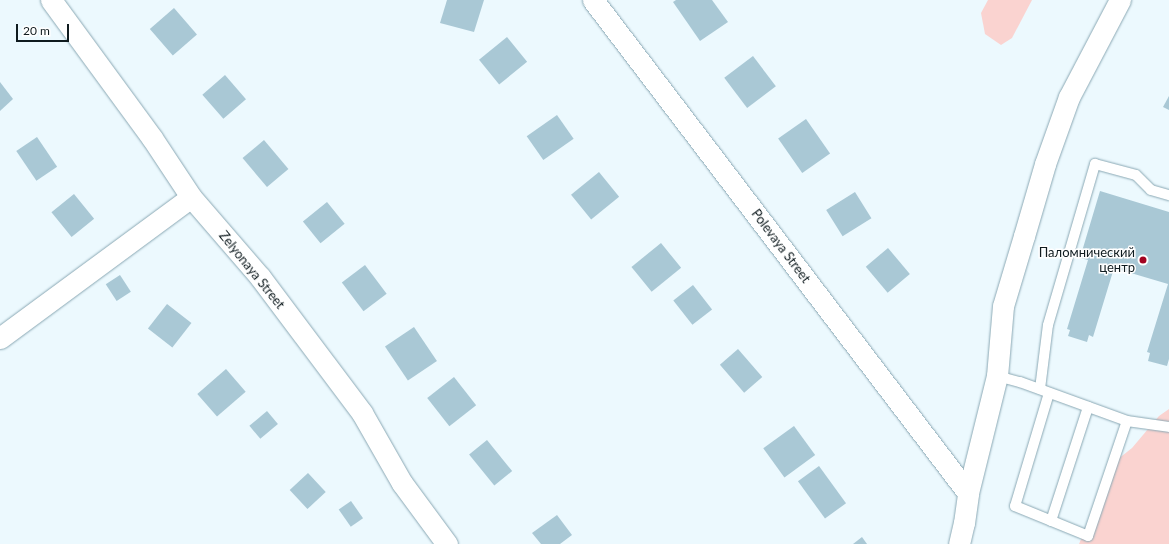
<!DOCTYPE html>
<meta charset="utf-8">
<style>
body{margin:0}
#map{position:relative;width:1169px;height:544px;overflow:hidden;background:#ecf9fe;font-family:Lato,sans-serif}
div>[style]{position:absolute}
.green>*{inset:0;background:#fad3d0}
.building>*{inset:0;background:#a9c8d5;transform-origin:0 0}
.roads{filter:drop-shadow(0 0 1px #8aa8b4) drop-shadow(0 0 1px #8aa8b4)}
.service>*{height:10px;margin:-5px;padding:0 5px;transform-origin:5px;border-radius:5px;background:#fff}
.minor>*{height:21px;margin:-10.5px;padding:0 10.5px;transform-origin:10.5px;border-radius:10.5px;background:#fff}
.dots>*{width:11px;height:11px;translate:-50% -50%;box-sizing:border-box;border:2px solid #fff;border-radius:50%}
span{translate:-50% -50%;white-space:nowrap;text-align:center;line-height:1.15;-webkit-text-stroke:3px #fff;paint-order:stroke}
.street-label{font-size:13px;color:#0f1b1f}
.poi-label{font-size:13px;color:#0f1b1f}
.right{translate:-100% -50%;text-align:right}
.scale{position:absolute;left:16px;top:24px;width:53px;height:18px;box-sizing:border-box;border:2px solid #0f1b1f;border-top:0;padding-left:5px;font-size:12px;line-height:14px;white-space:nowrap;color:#0f1b1f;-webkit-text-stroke:3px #fff;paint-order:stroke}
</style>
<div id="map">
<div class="green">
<i style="clip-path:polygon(988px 0,1032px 0,1012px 38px,1001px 45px,985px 34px,981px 13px)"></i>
<i style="clip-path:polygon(1169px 409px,1169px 544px,1079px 544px,1113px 463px,1132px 448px,1159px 416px)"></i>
</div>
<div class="building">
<i style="clip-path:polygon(447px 0,484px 0,474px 32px,440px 23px)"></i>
<i style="clip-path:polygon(676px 0,712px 0,728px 22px,700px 41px,673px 2px)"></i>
<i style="left:174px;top:8px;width:35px;height:32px;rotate:49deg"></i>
<i style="left:507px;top:37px;width:32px;height:36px;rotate:51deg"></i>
<i style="left:753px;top:56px;width:38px;height:36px;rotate:53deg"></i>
<i style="left:225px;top:75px;width:32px;height:30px;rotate:49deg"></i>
<i style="clip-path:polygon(0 82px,13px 99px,0 111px)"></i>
<i style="clip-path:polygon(1169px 96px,1169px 110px,1163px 107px)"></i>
<i style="left:557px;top:115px;width:29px;height:37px;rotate:55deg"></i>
<i style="left:806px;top:119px;width:42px;height:34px;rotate:55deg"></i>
<i style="left:37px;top:137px;width:36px;height:25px;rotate:56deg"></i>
<i style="left:264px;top:140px;width:38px;height:28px;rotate:50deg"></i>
<i style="left:599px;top:172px;width:32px;height:36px;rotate:51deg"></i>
<i style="clip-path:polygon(1100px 191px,1169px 212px,1169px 359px,1167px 366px,1148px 361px,1150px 353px,1147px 352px,1168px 284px,1114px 268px,1093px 337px,1089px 335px,1087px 342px,1068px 336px,1070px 330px,1067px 329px,1088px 260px,1080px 258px)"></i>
<i style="left:855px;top:192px;width:31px;height:34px;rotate:58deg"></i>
<i style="left:74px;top:194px;width:32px;height:29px;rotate:51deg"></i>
<i style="left:327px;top:202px;width:28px;height:31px;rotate:51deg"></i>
<i style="left:661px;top:243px;width:32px;height:38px;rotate:51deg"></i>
<i style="left:888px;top:248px;width:34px;height:29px;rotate:50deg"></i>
<i style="left:365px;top:265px;width:36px;height:29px;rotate:53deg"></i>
<i style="left:120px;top:275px;width:20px;height:17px;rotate:57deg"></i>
<i style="left:693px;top:285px;width:31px;height:25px;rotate:52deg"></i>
<i style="left:167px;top:304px;width:31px;height:31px;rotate:38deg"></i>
<i style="left:414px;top:327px;width:41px;height:35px;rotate:56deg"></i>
<i style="left:738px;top:349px;width:37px;height:24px;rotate:49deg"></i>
<i style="left:226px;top:369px;width:30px;height:38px;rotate:49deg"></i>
<i style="left:454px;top:377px;width:36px;height:34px;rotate:52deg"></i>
<i style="left:267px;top:411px;width:17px;height:23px;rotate:50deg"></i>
<i style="left:794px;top:426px;width:36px;height:38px;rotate:54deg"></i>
<i style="left:487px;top:440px;width:40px;height:23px;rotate:51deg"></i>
<i style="left:819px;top:466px;width:46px;height:26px;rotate:54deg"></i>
<i style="left:308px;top:473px;width:26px;height:25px;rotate:47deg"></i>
<i style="left:351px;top:501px;width:21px;height:15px;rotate:55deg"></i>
<i style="clip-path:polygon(557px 515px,572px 535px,560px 544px,541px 544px,532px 533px)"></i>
<i style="clip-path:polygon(862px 537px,867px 544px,853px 544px)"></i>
</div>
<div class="roads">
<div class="service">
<i style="left:997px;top:376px;width:24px;rotate:15deg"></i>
<i style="left:1020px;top:382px;width:114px;rotate:20deg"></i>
<i style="left:1127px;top:421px;width:42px;rotate:8.1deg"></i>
<i style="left:1040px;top:389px;width:64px;rotate:-82.9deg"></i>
<i style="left:1048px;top:325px;width:168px;rotate:-73.7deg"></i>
<i style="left:1095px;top:164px;width:42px;rotate:15deg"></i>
<i style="left:1136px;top:175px;width:21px;rotate:45deg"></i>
<i style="left:1151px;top:190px;width:19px;rotate:16deg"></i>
<i style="left:1049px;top:393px;width:118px;rotate:106.7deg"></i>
<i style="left:1015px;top:506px;width:79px;rotate:22.3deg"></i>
<i style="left:1088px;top:536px;width:121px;rotate:-71.3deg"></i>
<i style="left:1051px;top:521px;width:120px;rotate:-72deg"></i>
</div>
<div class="minor">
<i style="left:51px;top:0;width:171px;rotate:53.8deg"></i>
<i style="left:152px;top:138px;width:71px;rotate:56.5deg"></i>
<i style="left:191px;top:197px;width:106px;rotate:49.2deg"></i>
<i style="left:260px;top:277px;width:170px;rotate:53.1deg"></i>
<i style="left:362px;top:413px;width:81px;rotate:60.3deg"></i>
<i style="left:402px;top:483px;width:76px;rotate:53.6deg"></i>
<i style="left:593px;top:0;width:619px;rotate:52.74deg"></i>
<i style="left:0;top:338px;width:237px;rotate:-36.4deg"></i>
<i style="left:959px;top:544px;width:22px;rotate:-77deg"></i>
<i style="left:964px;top:523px;width:30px;rotate:-82deg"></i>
<i style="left:968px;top:493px;width:121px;rotate:-76.1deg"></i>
<i style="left:997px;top:376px;width:70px;rotate:-85.1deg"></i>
<i style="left:1003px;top:306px;width:73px;rotate:-73.3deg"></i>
<i style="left:1024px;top:236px;width:75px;rotate:-73.7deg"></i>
<i style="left:1045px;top:164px;width:71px;rotate:-70.3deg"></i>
<i style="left:1069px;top:97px;width:110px;rotate:-62.3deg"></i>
</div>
</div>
<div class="dots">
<i style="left:1143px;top:260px;background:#a20321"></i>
</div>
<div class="street-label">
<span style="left:781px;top:246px;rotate:53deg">Polevaya Street</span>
<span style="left:252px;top:270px;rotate:51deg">Zelyonaya Street</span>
</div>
<div class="poi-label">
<span class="right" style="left:1135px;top:260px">Паломнический<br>центр</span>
</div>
<div class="scale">20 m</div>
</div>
